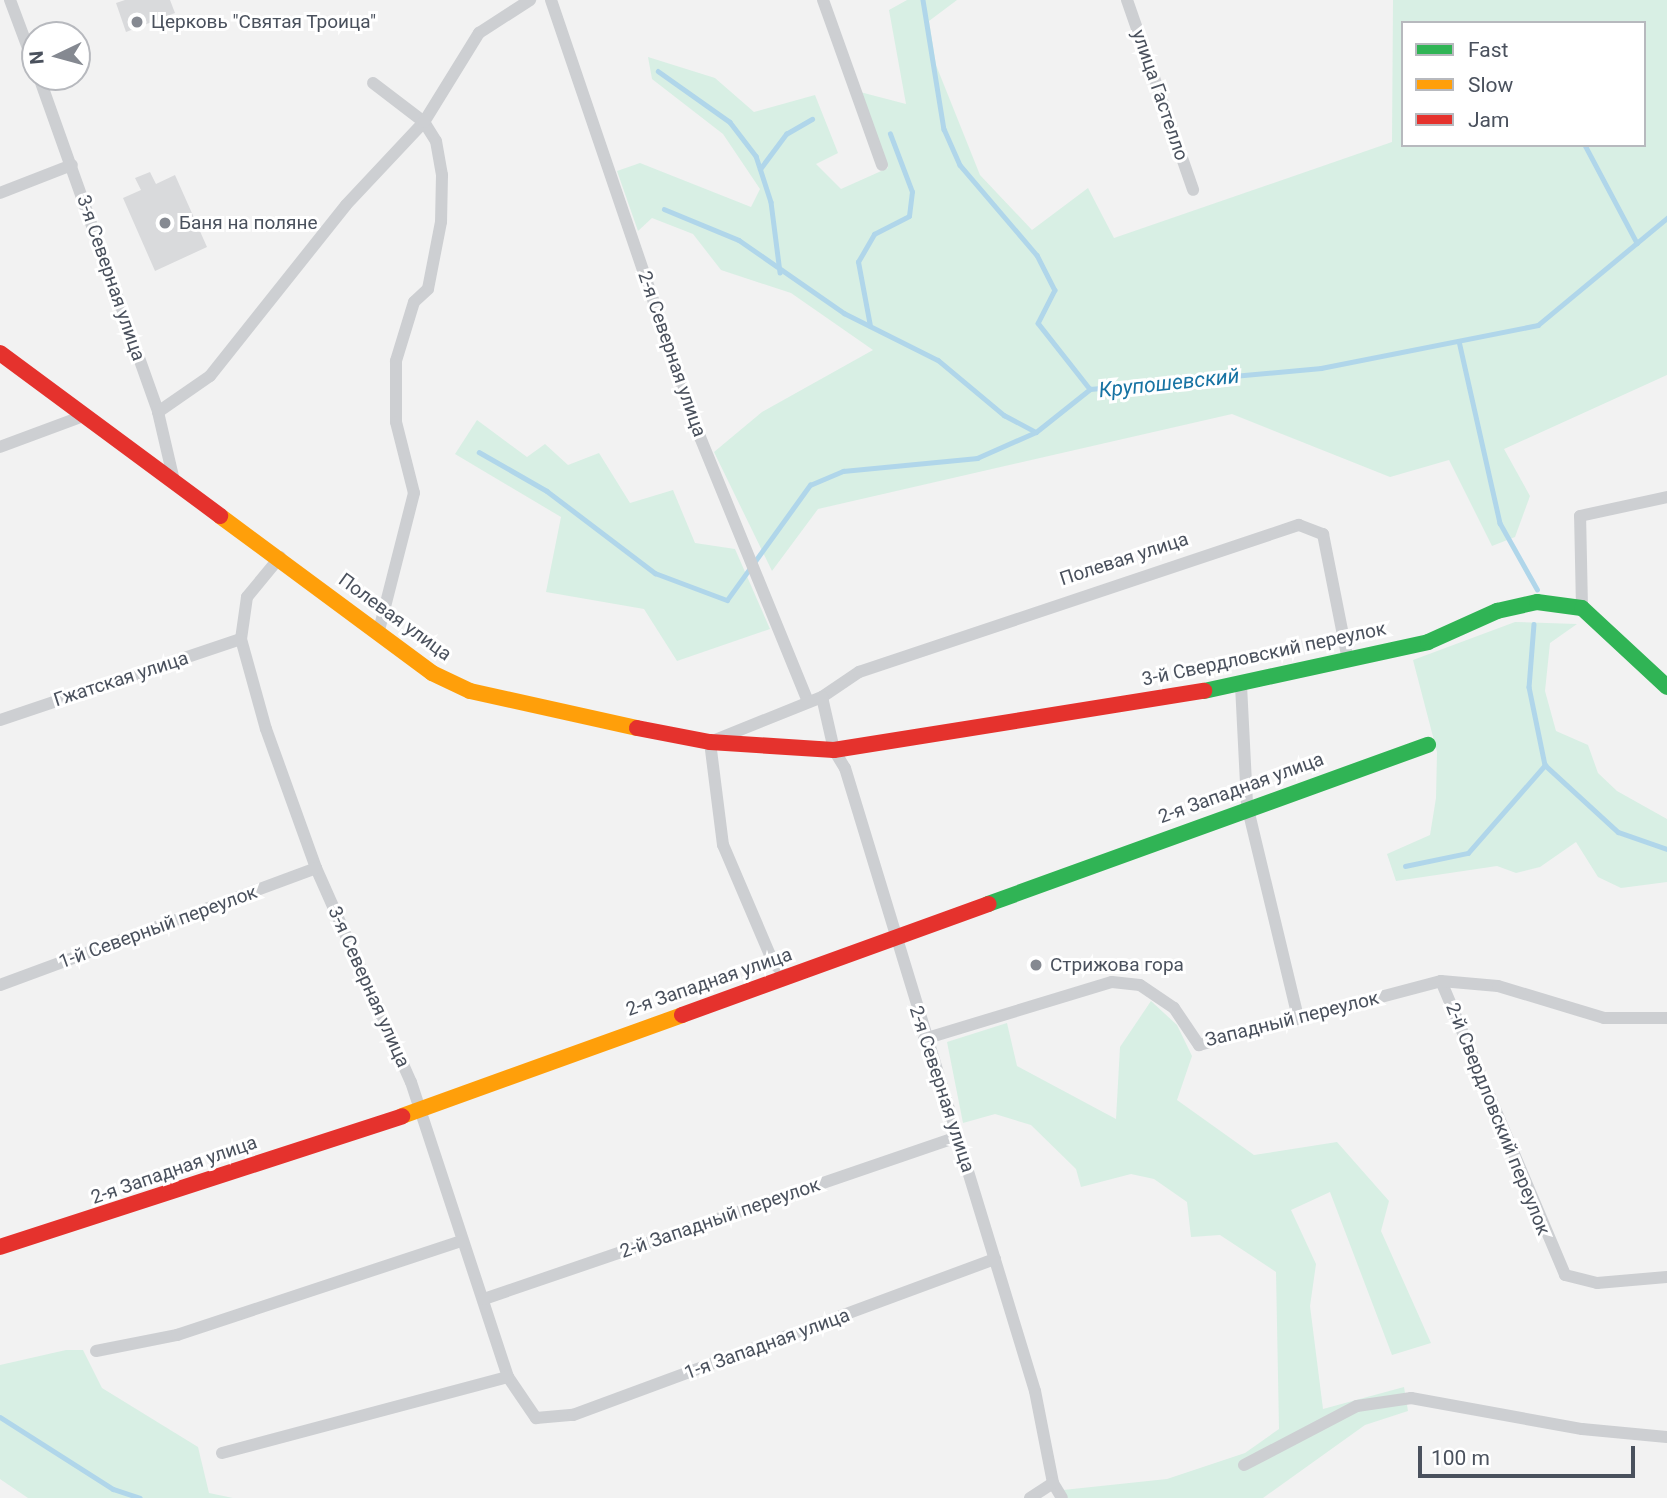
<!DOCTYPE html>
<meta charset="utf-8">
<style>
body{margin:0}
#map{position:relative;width:1667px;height:1498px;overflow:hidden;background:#f2f2f2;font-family:Roboto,sans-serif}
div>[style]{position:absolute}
.green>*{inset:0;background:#d8efe4}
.stream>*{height:4.5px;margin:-2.25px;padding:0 2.25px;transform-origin:2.25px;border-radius:2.25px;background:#b0d6ea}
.building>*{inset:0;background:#d9dadc}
.street>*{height:12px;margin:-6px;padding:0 6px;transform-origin:6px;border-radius:6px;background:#cdcfd2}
.fast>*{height:16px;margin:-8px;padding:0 8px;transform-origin:8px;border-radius:8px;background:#30b455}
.slow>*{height:16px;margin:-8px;padding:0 8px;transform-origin:8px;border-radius:8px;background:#ff9f0a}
.jam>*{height:16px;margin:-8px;padding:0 8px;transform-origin:8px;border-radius:8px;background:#e5322d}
.dots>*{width:19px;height:19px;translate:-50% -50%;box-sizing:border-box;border:4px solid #fff;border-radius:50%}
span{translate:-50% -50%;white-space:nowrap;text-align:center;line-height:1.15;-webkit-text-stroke:6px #fff;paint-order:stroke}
.poi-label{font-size:19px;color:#4a515d}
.left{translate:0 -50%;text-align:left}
.street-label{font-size:19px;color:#4a515d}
.water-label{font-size:21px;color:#1773a3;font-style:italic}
.legend{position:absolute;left:1401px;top:21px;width:245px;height:126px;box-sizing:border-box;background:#fff;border:2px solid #b7b9be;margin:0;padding:9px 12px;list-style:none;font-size:21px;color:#4a515d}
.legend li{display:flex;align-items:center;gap:14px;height:35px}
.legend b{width:35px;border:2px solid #b7b9be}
.north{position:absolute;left:21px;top:21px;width:70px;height:70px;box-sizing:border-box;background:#fff;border:2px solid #b7b9be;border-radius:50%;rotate:265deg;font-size:19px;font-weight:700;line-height:28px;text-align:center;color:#4a515d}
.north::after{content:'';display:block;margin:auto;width:24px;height:32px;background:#858991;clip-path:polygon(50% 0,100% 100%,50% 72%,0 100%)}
.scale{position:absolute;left:1418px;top:1446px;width:217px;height:32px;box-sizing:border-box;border:4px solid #4a515d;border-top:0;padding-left:9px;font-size:21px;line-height:24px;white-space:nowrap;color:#4a515d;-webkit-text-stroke:5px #fff;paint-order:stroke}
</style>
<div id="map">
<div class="green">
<i style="clip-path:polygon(evenodd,907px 0,957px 0,929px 21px,936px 65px,980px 175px,1032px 230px,1088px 188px,1114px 238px,1392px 142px,1393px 0,1667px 0,1667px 375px,1504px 449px,1530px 496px,1515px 537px,1492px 546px,1449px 460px,1390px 477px,1232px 414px,818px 509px,772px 571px,714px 452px,762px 412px,873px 350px,791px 293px,721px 270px,693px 234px,652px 218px,638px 231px,617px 171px,640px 163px,751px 207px,760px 189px,723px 134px,652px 79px,648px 57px,715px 78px,754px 112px,815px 95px,838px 153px,816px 164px,841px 189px,888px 168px,860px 92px,906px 104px,889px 10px,907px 0,1403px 23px,1644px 23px,1644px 145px,1403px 145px,1403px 23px)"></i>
<i style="clip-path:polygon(477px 420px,527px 457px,545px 444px,568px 465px,599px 453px,630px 503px,673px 490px,695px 543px,735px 549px,770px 629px,677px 661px,644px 609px,546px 592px,561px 517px,455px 454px)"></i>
<i style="clip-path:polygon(1515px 622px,1577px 624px,1550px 643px,1545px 691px,1556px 731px,1588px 745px,1598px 773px,1617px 791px,1667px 819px,1667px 882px,1621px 888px,1598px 877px,1576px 842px,1540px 867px,1516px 873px,1497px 866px,1396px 881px,1387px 854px,1430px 835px,1436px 798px,1437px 752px,1413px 660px)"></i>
<i style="clip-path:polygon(1151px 1001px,1177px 1025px,1192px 1056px,1177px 1100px,1254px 1155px,1337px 1142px,1389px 1201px,1381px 1231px,1431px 1343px,1392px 1355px,1330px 1192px,1291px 1210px,1316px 1264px,1310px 1306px,1323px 1409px,1404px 1387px,1408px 1411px,1365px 1425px,1263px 1498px,1065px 1498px,1063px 1490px,1167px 1479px,1245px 1453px,1279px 1429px,1276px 1272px,1220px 1235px,1191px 1237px,1187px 1202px,1154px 1179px,1131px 1174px,1081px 1187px,1076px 1169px,1031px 1125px,995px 1114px,963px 1123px,947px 1042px,1007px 1023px,1017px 1066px,1116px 1119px,1120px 1047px)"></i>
<i style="clip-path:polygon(66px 1350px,83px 1350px,102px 1388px,198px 1447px,209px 1493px,233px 1498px,28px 1498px,0 1479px,0 1365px)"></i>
</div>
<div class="stream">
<i style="left:923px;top:0;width:131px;rotate:80.8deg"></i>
<i style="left:944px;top:129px;width:39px;rotate:66deg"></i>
<i style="left:960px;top:165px;width:118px;rotate:49.5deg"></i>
<i style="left:1037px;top:255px;width:39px;rotate:63deg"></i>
<i style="left:1055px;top:290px;width:37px;rotate:117deg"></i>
<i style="left:1038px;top:323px;width:84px;rotate:51.8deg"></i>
<i style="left:658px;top:71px;width:88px;rotate:35.3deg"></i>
<i style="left:730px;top:122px;width:43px;rotate:52.6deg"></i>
<i style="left:756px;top:156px;width:48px;rotate:71.9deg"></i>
<i style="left:771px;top:202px;width:71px;rotate:82.7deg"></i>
<i style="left:1585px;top:145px;width:111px;rotate:62deg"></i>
<i style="left:760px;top:169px;width:44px;rotate:-53.4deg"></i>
<i style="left:786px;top:134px;width:30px;rotate:-30deg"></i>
<i style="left:664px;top:209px;width:81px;rotate:22.5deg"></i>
<i style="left:739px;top:240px;width:128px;rotate:34.8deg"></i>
<i style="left:844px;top:313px;width:105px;rotate:26.6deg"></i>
<i style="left:938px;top:360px;width:86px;rotate:39.8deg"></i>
<i style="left:1004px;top:415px;width:36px;rotate:28deg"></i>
<i style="left:1036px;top:432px;width:69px;rotate:-38.5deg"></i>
<i style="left:1090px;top:389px;width:232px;rotate:-5.2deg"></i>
<i style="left:1321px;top:368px;width:221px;rotate:-11.2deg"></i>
<i style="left:1538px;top:325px;width:168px;rotate:-39.7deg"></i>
<i style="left:870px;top:326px;width:65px;rotate:-100.6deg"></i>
<i style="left:858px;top:262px;width:32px;rotate:-60deg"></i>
<i style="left:874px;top:234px;width:39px;rotate:-27deg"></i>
<i style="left:909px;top:216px;width:24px;rotate:-83deg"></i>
<i style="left:912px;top:192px;width:62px;rotate:-110.8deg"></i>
<i style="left:1459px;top:341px;width:187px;rotate:77.3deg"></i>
<i style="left:1500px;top:523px;width:76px;rotate:60.7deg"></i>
<i style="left:479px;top:452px;width:78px;rotate:29.8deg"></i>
<i style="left:547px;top:491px;width:136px;rotate:37.2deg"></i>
<i style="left:655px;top:573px;width:77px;rotate:20.6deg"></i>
<i style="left:727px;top:600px;width:142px;rotate:-54.2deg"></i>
<i style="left:810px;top:485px;width:36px;rotate:-23deg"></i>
<i style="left:843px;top:471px;width:135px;rotate:-5.5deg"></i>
<i style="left:977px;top:458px;width:64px;rotate:-23.8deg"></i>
<i style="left:1534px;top:624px;width:63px;rotate:94.5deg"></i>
<i style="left:1529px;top:687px;width:80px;rotate:78.4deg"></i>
<i style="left:1545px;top:765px;width:99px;rotate:42.5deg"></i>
<i style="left:1618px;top:832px;width:52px;rotate:19.1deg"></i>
<i style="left:1405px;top:866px;width:64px;rotate:-11.7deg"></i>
<i style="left:1468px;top:853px;width:117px;rotate:-48.8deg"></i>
<i style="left:0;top:1417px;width:134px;rotate:32.5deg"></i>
<i style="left:113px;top:1489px;width:28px;rotate:18deg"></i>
</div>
<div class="building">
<i style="clip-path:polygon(125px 0,170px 0,175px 13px,126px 32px,116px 3px)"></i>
<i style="clip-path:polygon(150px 172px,156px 184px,175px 175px,207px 247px,155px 271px,123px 198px,141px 190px,135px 178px)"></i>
</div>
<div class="street">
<i style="left:10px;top:0;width:72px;rotate:69.5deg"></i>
<i style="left:551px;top:0;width:462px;rotate:71.2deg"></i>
<i style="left:700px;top:437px;width:286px;rotate:67.8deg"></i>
<i style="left:823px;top:0;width:175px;rotate:70.3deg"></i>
<i style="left:1127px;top:0;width:201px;rotate:70.8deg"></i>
<i style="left:39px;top:77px;width:356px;rotate:70.4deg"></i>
<i style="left:158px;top:412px;width:71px;rotate:76.9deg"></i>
<i style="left:373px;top:83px;width:64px;rotate:37.4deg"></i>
<i style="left:424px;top:122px;width:22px;rotate:58deg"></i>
<i style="left:436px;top:141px;width:35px;rotate:80deg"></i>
<i style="left:442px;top:175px;width:47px;rotate:91.2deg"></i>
<i style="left:441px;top:222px;width:68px;rotate:101deg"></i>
<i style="left:428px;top:289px;width:19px;rotate:137deg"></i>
<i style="left:414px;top:302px;width:62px;rotate:107deg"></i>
<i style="left:396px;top:361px;width:61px;rotate:90deg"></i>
<i style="left:396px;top:422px;width:73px;rotate:75.8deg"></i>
<i style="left:414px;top:493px;width:146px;rotate:104.3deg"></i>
<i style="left:0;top:193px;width:77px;rotate:-21.3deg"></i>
<i style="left:158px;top:412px;width:63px;rotate:-34.7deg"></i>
<i style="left:210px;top:376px;width:218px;rotate:-51.5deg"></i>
<i style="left:346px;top:205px;width:114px;rotate:-46.8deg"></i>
<i style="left:424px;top:122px;width:105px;rotate:-58.3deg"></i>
<i style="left:479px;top:33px;width:61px;rotate:-32.9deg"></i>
<i style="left:0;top:447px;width:92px;rotate:-20.4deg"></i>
<i style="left:280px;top:557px;width:52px;rotate:129.5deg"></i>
<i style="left:247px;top:597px;width:42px;rotate:98.1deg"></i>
<i style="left:241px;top:639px;width:93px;rotate:74.5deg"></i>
<i style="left:266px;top:729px;width:148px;rotate:70.2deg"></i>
<i style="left:316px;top:868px;width:234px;rotate:66.1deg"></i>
<i style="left:411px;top:1082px;width:311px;rotate:71.8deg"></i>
<i style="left:508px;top:1377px;width:50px;rotate:55.7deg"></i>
<i style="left:536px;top:1418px;width:37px;rotate:-5deg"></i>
<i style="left:573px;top:1415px;width:450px;rotate:-20.3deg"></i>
<i style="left:1582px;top:608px;width:92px;rotate:-91.2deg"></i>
<i style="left:1580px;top:516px;width:89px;rotate:-12.3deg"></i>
<i style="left:1241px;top:685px;width:120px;rotate:87.1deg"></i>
<i style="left:1247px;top:805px;width:219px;rotate:76.5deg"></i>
<i style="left:822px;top:697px;width:45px;rotate:-34deg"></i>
<i style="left:859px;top:672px;width:464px;rotate:-18.5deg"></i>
<i style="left:1299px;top:525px;width:26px;rotate:21deg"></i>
<i style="left:1323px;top:534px;width:128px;rotate:78.8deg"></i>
<i style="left:0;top:720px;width:254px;rotate:-18.6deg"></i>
<i style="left:787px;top:977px;width:21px;rotate:-133deg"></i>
<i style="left:773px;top:962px;width:127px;rotate:-113.1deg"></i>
<i style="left:723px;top:845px;width:104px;rotate:-97.2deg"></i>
<i style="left:710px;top:742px;width:121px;rotate:-21.9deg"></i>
<i style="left:822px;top:697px;width:54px;rotate:77.2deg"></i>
<i style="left:834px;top:750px;width:21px;rotate:59deg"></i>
<i style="left:845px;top:768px;width:651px;rotate:73.04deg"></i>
<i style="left:1035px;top:1391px;width:94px;rotate:78.9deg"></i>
<i style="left:1053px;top:1483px;width:17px;rotate:59deg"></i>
<i style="left:1441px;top:981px;width:319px;rotate:67.1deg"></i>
<i style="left:1565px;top:1275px;width:33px;rotate:14deg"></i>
<i style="left:1597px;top:1283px;width:70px;rotate:-4.9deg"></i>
<i style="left:0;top:985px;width:337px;rotate:-20.3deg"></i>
<i style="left:924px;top:1039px;width:196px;rotate:-16.9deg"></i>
<i style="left:1112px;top:982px;width:28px;rotate:6deg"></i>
<i style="left:1140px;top:985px;width:41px;rotate:34.1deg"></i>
<i style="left:1174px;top:1008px;width:45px;rotate:56deg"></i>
<i style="left:1199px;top:1045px;width:250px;rotate:-14.8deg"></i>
<i style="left:1441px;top:981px;width:57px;rotate:5deg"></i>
<i style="left:1498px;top:986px;width:111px;rotate:16.8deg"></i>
<i style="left:1604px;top:1018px;width:63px"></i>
<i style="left:484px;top:1299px;width:499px;rotate:-18.9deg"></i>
<i style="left:96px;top:1351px;width:83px;rotate:-11.2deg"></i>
<i style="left:177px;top:1335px;width:299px;rotate:-18.3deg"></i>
<i style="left:222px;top:1453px;width:296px;rotate:-14.9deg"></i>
<i style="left:1244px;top:1465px;width:127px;rotate:-27.6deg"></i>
<i style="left:1357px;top:1406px;width:55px;rotate:-8.4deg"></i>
<i style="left:1411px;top:1398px;width:174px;rotate:10.3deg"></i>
<i style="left:1582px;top:1429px;width:85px;rotate:5.4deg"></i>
<i style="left:1030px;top:1498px;width:27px;rotate:-33deg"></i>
</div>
<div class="fast">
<i style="left:1204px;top:691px;width:229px;rotate:-12.3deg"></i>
<i style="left:1428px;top:642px;width:76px;rotate:-24.2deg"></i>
<i style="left:1497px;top:611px;width:41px;rotate:-12.7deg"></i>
<i style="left:1537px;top:602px;width:45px;rotate:7.6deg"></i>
<i style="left:1582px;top:608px;width:116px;rotate:42.9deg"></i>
<i style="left:988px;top:904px;width:468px;rotate:-19.9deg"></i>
</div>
<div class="slow">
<i style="left:220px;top:516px;width:264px;rotate:36.5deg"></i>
<i style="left:432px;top:673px;width:42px;rotate:25.3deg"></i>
<i style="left:470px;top:691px;width:171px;rotate:12.5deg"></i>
<i style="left:402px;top:1116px;width:298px;rotate:-19.8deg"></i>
</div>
<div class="jam">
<i style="left:0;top:353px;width:274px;rotate:36.5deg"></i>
<i style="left:637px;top:728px;width:74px;rotate:10.9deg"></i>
<i style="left:710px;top:742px;width:124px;rotate:3.7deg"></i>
<i style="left:834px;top:750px;width:375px;rotate:-9.1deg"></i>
<i style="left:682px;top:1015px;width:326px;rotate:-19.9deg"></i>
<i style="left:0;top:1247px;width:423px;rotate:-18deg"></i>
</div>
<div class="dots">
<i style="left:137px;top:22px;background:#858991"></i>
<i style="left:165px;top:223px;background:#858991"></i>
<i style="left:1036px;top:965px;background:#858991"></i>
</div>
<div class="poi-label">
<span class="left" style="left:151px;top:22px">Церковь "Святая Троица"</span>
<span class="left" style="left:179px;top:223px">Баня на поляне</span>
<span class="left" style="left:1050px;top:965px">Стрижова гора</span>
</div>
<div class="street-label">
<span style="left:1160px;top:95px;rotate:71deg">улица Гастелло</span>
<span style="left:111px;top:278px;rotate:71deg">3-я Северная улица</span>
<span style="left:672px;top:354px;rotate:71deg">2-я Северная улица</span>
<span style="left:1124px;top:559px;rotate:-18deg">Полевая улица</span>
<span style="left:395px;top:617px;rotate:36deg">Полевая улица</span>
<span style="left:1264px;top:654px;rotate:-12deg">3-й Свердловский переулок</span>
<span style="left:121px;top:679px;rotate:-18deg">Гжатская улица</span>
<span style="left:1241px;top:788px;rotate:-20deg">2-я Западная улица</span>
<span style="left:158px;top:927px;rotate:-20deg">1-й Северный переулок</span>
<span style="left:709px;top:982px;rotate:-19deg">2-я Западная улица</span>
<span style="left:369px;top:987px;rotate:66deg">3-я Северная улица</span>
<span style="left:1292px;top:1019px;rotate:-14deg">Западный переулок</span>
<span style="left:942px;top:1089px;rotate:72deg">2-я Северная улица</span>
<span style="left:1498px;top:1119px;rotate:68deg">2-й Свердловский переулок</span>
<span style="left:174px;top:1170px;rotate:-19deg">2-я Западная улица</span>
<span style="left:720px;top:1218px;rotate:-19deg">2-й Западный переулок</span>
<span style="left:767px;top:1344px;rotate:-20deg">1-я Западная улица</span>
</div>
<div class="water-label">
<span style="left:1169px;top:383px;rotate:-6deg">Крупошевский</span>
</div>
<ul class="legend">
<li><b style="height:9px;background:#30b455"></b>Fast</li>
<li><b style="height:9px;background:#ff9f0a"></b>Slow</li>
<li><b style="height:9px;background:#e5322d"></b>Jam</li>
</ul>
<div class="north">N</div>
<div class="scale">100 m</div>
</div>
